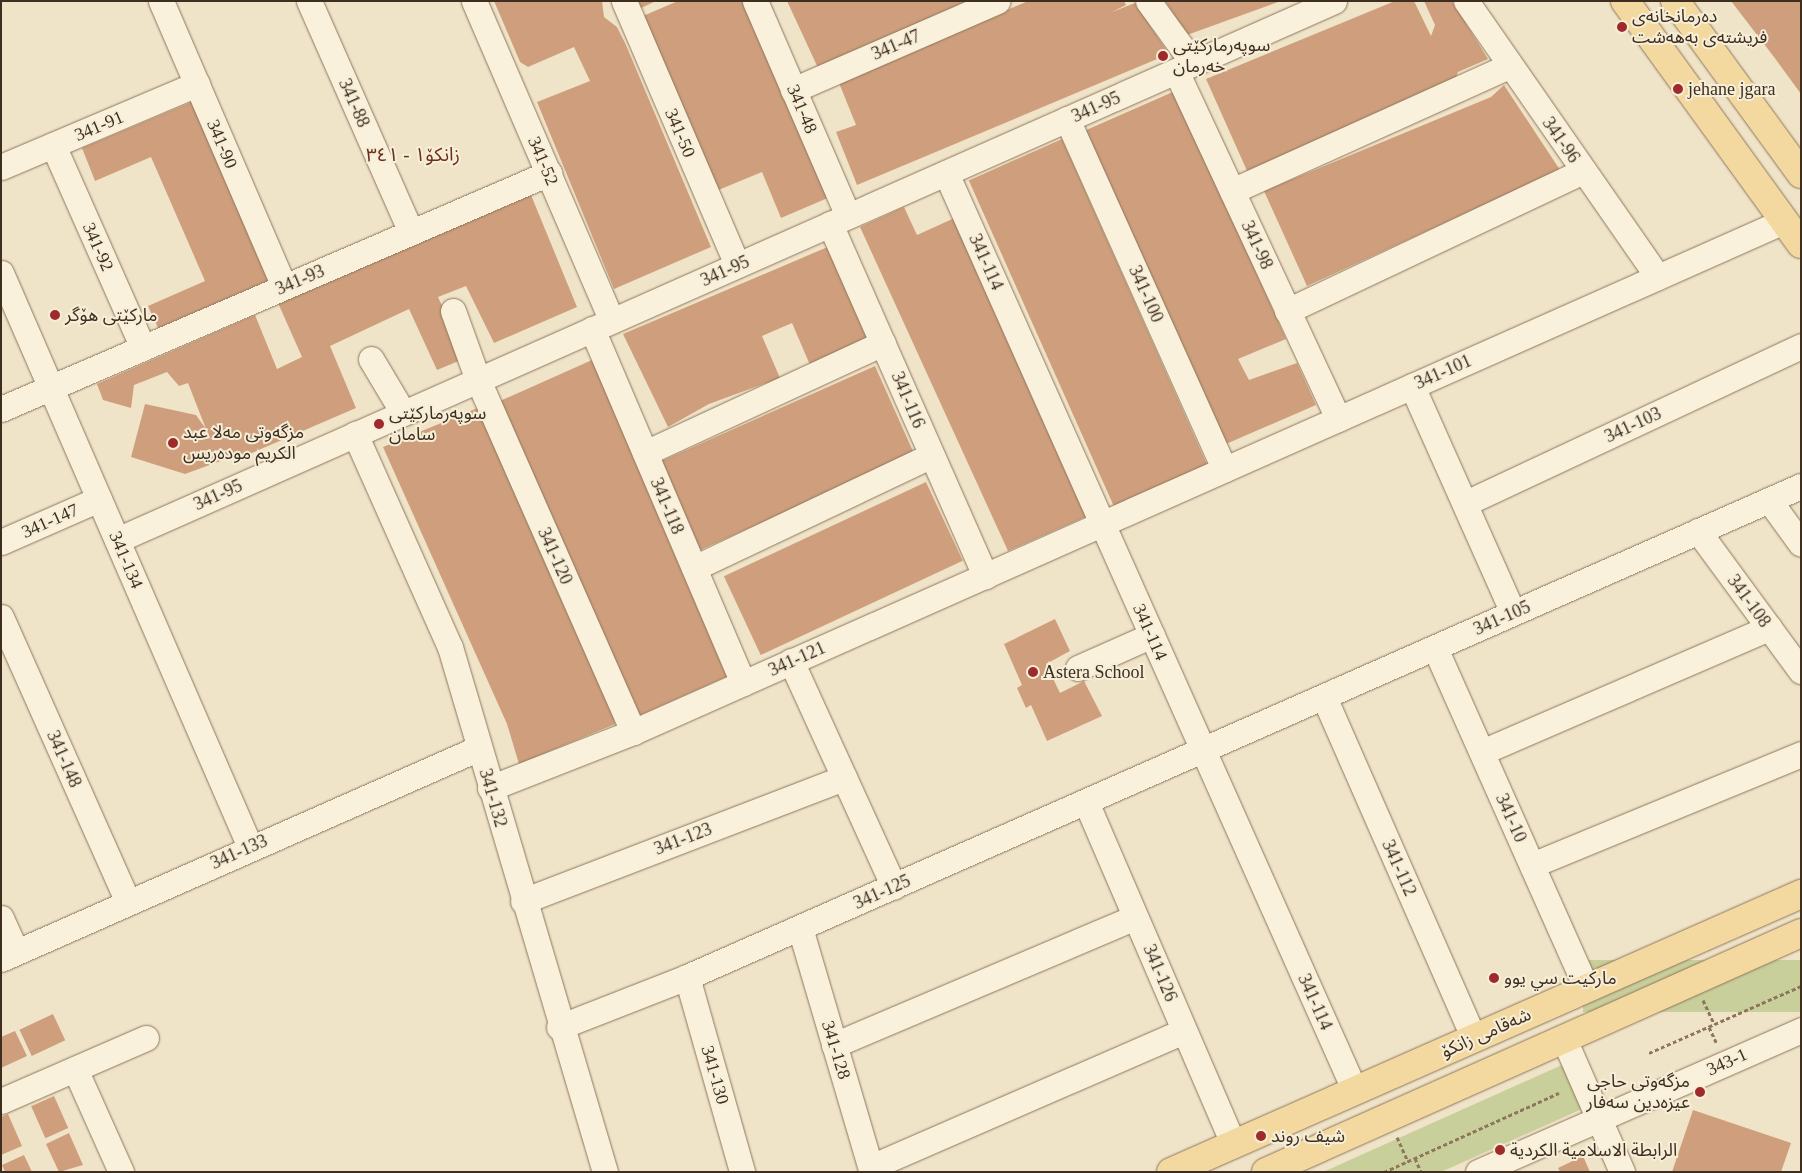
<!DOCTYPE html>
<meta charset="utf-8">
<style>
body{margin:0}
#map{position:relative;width:1802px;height:1173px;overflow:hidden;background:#f0e4c8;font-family:"Times New Roman","Noto Sans Arabic",serif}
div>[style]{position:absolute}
.green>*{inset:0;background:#c9cf9b;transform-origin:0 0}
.building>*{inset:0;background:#cf9f7d;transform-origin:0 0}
.path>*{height:3px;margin-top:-1.5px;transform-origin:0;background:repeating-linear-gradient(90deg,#8d765c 0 4px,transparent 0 6.5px)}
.roads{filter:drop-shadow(0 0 1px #8d765c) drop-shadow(0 0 1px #8d765c)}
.minor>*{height:25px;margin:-12.5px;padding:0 12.5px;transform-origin:12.5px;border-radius:12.5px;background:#faf1dc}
.major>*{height:28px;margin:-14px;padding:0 14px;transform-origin:14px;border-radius:14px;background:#f3d9a0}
.dots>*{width:14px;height:14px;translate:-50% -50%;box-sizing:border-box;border:2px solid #f7eed8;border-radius:50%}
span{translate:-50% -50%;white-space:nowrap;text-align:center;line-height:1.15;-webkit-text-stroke:4px #f7eed8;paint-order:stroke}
.poi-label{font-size:18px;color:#3d2e20}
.left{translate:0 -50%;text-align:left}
.right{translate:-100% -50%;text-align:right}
.street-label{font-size:18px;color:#3d2e20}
.neighbourhood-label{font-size:19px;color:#6b2e1e}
.frame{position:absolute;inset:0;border:2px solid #3d2e20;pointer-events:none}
</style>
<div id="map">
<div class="green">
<i style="left:1801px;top:960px;width:52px;height:218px;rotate:90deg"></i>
<i style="clip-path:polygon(1562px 1065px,1582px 1109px,1441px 1172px,1323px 1172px)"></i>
</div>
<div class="building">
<i style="clip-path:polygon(494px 1px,602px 1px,604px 17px,617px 27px,626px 45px,711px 247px,614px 289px,537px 102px,590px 81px,574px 47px,528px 67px,520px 62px)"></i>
<i style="clip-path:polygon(635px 1px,656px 1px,639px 9px)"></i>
<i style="clip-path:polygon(678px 1px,748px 1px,830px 197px,781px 218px,762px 172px,716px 191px,643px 16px)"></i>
<i style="clip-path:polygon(787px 1px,967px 1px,818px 68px)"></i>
<i style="clip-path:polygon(1028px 1px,1124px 1px,1126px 5px,1112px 12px,1135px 3px,1169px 54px,857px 185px,836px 132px,856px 125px,839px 83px)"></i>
<i style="clip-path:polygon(1165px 1px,1278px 1px,1278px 2px,1187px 35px)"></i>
<i style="clip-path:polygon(1395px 1px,1414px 1px,1431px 36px,1435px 25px,1424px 1px,1452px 1px,1488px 59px,1458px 72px,1454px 83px,1248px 173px,1206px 79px)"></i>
<i style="clip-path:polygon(1731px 1px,1801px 1px,1801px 94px,1774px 57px)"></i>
<i style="clip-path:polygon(1504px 85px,1560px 170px,1307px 286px,1264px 191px,1491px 97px)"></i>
<i style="clip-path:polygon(1175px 91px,1286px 339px,1238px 359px,1249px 380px,1297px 363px,1316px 405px,1226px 444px,1084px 131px)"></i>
<i style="clip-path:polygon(194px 101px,273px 282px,159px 330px,148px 306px,205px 281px,151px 157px,95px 181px,82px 148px)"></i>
<i style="left:1062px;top:139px;width:359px;height:102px;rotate:66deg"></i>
<i style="clip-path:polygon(531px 195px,577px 307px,494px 343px,466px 286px,438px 297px,466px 358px,437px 370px,409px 309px,330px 346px,356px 408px,238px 459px,237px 455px,185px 474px,131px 457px,145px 404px,196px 415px,206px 429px,188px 383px,179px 386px,167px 372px,134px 385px,131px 408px,103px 400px,97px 384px,255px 315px,277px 369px,302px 357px,278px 303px)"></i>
<i style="clip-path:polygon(904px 207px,917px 235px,961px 215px,1092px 514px,1008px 551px,860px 227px)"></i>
<i style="clip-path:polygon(830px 246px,869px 339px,810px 365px,792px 323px,762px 336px,780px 378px,709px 404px,668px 427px,623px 334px)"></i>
<i style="left:592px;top:360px;width:344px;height:105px;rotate:66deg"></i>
<i style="left:875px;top:366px;width:97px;height:239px;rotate:66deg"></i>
<i style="clip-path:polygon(480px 407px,612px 708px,615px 724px,519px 764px,507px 724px,383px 447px)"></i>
<i style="left:926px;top:482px;width:87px;height:223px;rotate:65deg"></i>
<i style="clip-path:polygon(1055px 619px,1070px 651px,1046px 664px,1060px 693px,1084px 681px,1102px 716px,1047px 741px,1031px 705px,1026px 708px,1017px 688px,1022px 685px,1004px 644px)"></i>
<i style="left:53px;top:1014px;width:29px;height:37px;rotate:65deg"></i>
<i style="clip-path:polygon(15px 1031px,27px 1056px,1px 1068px,1px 1037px)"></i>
<i style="left:54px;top:1096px;width:35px;height:25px;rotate:66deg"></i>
<i style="clip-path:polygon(1693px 1110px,1791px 1143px,1781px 1172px,1672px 1172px)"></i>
<i style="clip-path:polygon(8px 1114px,22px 1146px,1px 1155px,1px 1117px)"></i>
<i style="clip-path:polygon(69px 1133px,83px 1165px,59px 1172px,46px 1144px)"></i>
<i style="clip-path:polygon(24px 1155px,32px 1172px,5px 1172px,2px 1165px)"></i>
<i style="clip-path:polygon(1583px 1156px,1590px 1172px,1560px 1172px,1558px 1168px)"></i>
</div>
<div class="path">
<i style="left:1703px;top:1000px;width:26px;rotate:65deg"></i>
<i style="left:1709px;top:1027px;width:17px;rotate:65deg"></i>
<i style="left:1649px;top:1053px;width:166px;rotate:-23.8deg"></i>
<i style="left:1397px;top:1137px;width:27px;rotate:66deg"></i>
<i style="left:1415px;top:1158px;width:15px;rotate:67deg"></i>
<i style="left:1384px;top:1172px;width:192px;rotate:-24.3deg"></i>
</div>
<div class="roads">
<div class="minor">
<i style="left:161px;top:1px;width:311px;rotate:66.7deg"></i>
<i style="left:309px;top:1px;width:253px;rotate:66.2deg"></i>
<i style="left:474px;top:1px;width:348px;rotate:66.7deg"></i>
<i style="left:624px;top:1px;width:287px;rotate:66.8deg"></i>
<i style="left:755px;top:1px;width:234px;rotate:66.6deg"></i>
<i style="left:1148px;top:1px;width:77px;rotate:54deg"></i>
<i style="left:1466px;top:1px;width:336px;rotate:55.2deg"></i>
<i style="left:1176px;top:71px;width:384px;rotate:65deg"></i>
<i style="left:793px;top:90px;width:223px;rotate:-23.5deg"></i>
<i style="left:1067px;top:119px;width:384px;rotate:65.8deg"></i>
<i style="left:53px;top:145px;width:222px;rotate:66.1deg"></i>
<i style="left:1px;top:167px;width:213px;rotate:-23deg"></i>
<i style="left:946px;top:173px;width:1005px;rotate:65.99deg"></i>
<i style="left:1232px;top:191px;width:304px;rotate:-24.3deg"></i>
<i style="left:830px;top:224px;width:385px;rotate:66.2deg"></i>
<i style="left:1px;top:273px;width:626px;rotate:66.55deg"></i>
<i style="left:453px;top:311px;width:73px;rotate:70.1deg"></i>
<i style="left:478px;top:380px;width:385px;rotate:66.2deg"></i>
<i style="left:1287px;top:311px;width:327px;rotate:-25.3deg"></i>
<i style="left:592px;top:329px;width:385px;rotate:66.9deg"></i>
<i style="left:371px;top:359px;width:61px;rotate:59.2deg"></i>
<i style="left:1412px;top:386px;width:248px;rotate:66deg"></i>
<i style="left:1px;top:409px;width:597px;rotate:-23.3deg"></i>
<i style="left:355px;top:434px;width:233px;rotate:66deg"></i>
<i style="left:450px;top:647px;width:547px;rotate:73.55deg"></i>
<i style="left:645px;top:453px;width:262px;rotate:-24.8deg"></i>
<i style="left:1769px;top:500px;width:54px;rotate:54deg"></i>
<i style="left:1466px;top:503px;width:370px;rotate:-25.1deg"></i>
<i style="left:1698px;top:531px;width:174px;rotate:53.7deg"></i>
<i style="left:117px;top:540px;width:1331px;rotate:-23.89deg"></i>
<i style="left:1px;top:542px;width:107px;rotate:-23.7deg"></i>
<i style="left:694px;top:568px;width:263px;rotate:-25.4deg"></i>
<i style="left:1px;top:617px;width:312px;rotate:66deg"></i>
<i style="left:1435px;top:648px;width:373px;rotate:66deg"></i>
<i style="left:791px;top:661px;width:248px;rotate:65.5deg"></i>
<i style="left:1078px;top:668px;width:81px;rotate:-24deg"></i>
<i style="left:1324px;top:697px;width:373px;rotate:66.3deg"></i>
<i style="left:1482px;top:752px;width:313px;rotate:-23.4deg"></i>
<i style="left:490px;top:788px;width:154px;rotate:-21.4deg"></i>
<i style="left:633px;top:732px;width:1259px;rotate:-23.94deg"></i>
<i style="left:1086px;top:802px;width:372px;rotate:66.7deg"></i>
<i style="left:1532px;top:865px;width:291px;rotate:-22.4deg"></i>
<i style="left:523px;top:901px;width:344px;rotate:-21deg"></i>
<i style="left:1px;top:918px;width:37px;rotate:66deg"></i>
<i style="left:800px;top:928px;width:254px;rotate:73.6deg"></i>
<i style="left:1px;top:959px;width:522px;rotate:-23.82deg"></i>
<i style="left:687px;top:977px;width:203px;rotate:74.2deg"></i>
<i style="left:559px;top:1027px;width:137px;rotate:-21.3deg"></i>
<i style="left:687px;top:977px;width:1217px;rotate:-23.79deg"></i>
<i style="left:1564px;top:1039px;width:145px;rotate:66.4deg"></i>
<i style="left:834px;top:1045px;width:327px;rotate:-23deg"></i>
<i style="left:75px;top:1069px;width:113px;rotate:65.9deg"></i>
<i style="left:1px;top:1101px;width:158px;rotate:-23.5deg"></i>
<i style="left:871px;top:1167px;width:341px;rotate:-23.5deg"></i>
<i style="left:1478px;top:1172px;width:353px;rotate:-23.7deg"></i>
</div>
<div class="major">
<i style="left:1625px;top:1px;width:300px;rotate:54.1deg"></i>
<i style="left:1675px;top:1px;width:214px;rotate:53.9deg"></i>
<i style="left:1171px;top:1172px;width:689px;rotate:-23.81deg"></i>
<i style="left:1266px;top:1172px;width:586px;rotate:-24.07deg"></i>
</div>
</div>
<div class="dots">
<i style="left:1622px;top:27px;background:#9e2a2b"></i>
<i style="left:1163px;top:56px;background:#9e2a2b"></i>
<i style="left:1678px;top:89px;background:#9e2a2b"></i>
<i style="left:55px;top:315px;background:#9e2a2b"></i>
<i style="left:379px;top:424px;background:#9e2a2b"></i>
<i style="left:173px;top:443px;background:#9e2a2b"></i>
<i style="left:1033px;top:672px;background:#9e2a2b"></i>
<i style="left:1494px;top:978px;background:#9e2a2b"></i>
<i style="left:1700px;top:1092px;background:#9e2a2b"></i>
<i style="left:1261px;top:1136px;background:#9e2a2b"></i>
<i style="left:1500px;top:1150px;background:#9e2a2b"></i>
</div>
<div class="poi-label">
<span class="left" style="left:1632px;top:27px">دەرمانخانەی<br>فریشتەی بەهەشت</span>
<span class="left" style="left:1173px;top:56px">سوپەرمارکێتی<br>خەرمان</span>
<span class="left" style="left:1688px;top:89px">jehane jgara</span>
<span class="left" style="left:65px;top:315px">مارکێتی ھۆگر</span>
<span class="left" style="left:389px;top:424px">سوپەرمارکێتی<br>سامان</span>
<span class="left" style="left:183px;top:443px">مزگه‌وتی مه‌لا عبد<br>الكريم موده‌ریس</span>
<span class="left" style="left:1043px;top:672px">Astera School</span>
<span class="left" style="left:1504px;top:978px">ماركيت سي يوو</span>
<span class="right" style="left:1690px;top:1092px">مزگەوتی حاجی<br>عیزەدین سەفار</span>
<span class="left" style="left:1271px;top:1136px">شیف روند</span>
<span class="left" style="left:1510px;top:1150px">الرابطة الاسلامية الكردية</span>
</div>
<div class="street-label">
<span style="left:896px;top:45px;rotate:-23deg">341-47</span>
<span style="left:354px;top:103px;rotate:66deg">341-88</span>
<span style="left:1096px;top:107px;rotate:-24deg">341-95</span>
<span style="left:802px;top:109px;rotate:67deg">341-48</span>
<span style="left:99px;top:126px;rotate:-23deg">341-91</span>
<span style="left:680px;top:133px;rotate:67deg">341-50</span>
<span style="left:1561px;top:140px;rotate:55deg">341-96</span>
<span style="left:222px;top:144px;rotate:67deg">341-90</span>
<span style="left:543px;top:161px;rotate:67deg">341-52</span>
<span style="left:1257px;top:245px;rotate:65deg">341-98</span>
<span style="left:98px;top:247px;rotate:66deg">341-92</span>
<span style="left:986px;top:262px;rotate:66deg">341-114</span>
<span style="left:725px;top:271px;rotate:-24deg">341-95</span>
<span style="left:300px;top:280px;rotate:-23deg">341-93</span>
<span style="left:1146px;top:294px;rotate:66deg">341-100</span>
<span style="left:1443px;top:372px;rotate:-24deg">341-101</span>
<span style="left:908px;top:400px;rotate:67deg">341-116</span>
<span style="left:1633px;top:425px;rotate:-25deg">341-103</span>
<span style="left:218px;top:495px;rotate:-24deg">341-95</span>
<span style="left:667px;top:506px;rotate:67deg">341-118</span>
<span style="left:50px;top:521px;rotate:-24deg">341-147</span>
<span style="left:555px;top:556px;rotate:66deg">341-120</span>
<span style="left:126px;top:560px;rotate:67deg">341-134</span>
<span style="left:1749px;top:601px;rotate:54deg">341-108</span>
<span style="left:1502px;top:618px;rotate:-24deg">341-105</span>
<span style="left:1150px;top:632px;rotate:66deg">341-114</span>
<span style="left:797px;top:659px;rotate:-24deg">341-121</span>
<span style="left:64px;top:759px;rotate:66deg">341-148</span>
<span style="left:493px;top:798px;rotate:74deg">341-132</span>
<span style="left:1511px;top:818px;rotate:66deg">341-10</span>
<span style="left:683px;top:839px;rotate:-21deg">341-123</span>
<span style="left:239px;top:852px;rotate:-24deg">341-133</span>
<span style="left:1399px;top:868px;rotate:66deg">341-112</span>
<span style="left:882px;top:892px;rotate:-24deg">341-125</span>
<span style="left:1160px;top:973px;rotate:67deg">341-126</span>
<span style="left:1315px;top:1002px;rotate:66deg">341-114</span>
<span style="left:1486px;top:1033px;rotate:-24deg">شەقامی زانکۆ</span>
<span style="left:836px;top:1050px;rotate:73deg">341-128</span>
<span style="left:1727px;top:1062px;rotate:-24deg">343-1</span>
<span style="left:715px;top:1075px;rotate:74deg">341-130</span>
</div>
<div class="neighbourhood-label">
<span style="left:413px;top:155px">زانکۆ١ - ٣٤١</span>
</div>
<div class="frame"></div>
</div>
